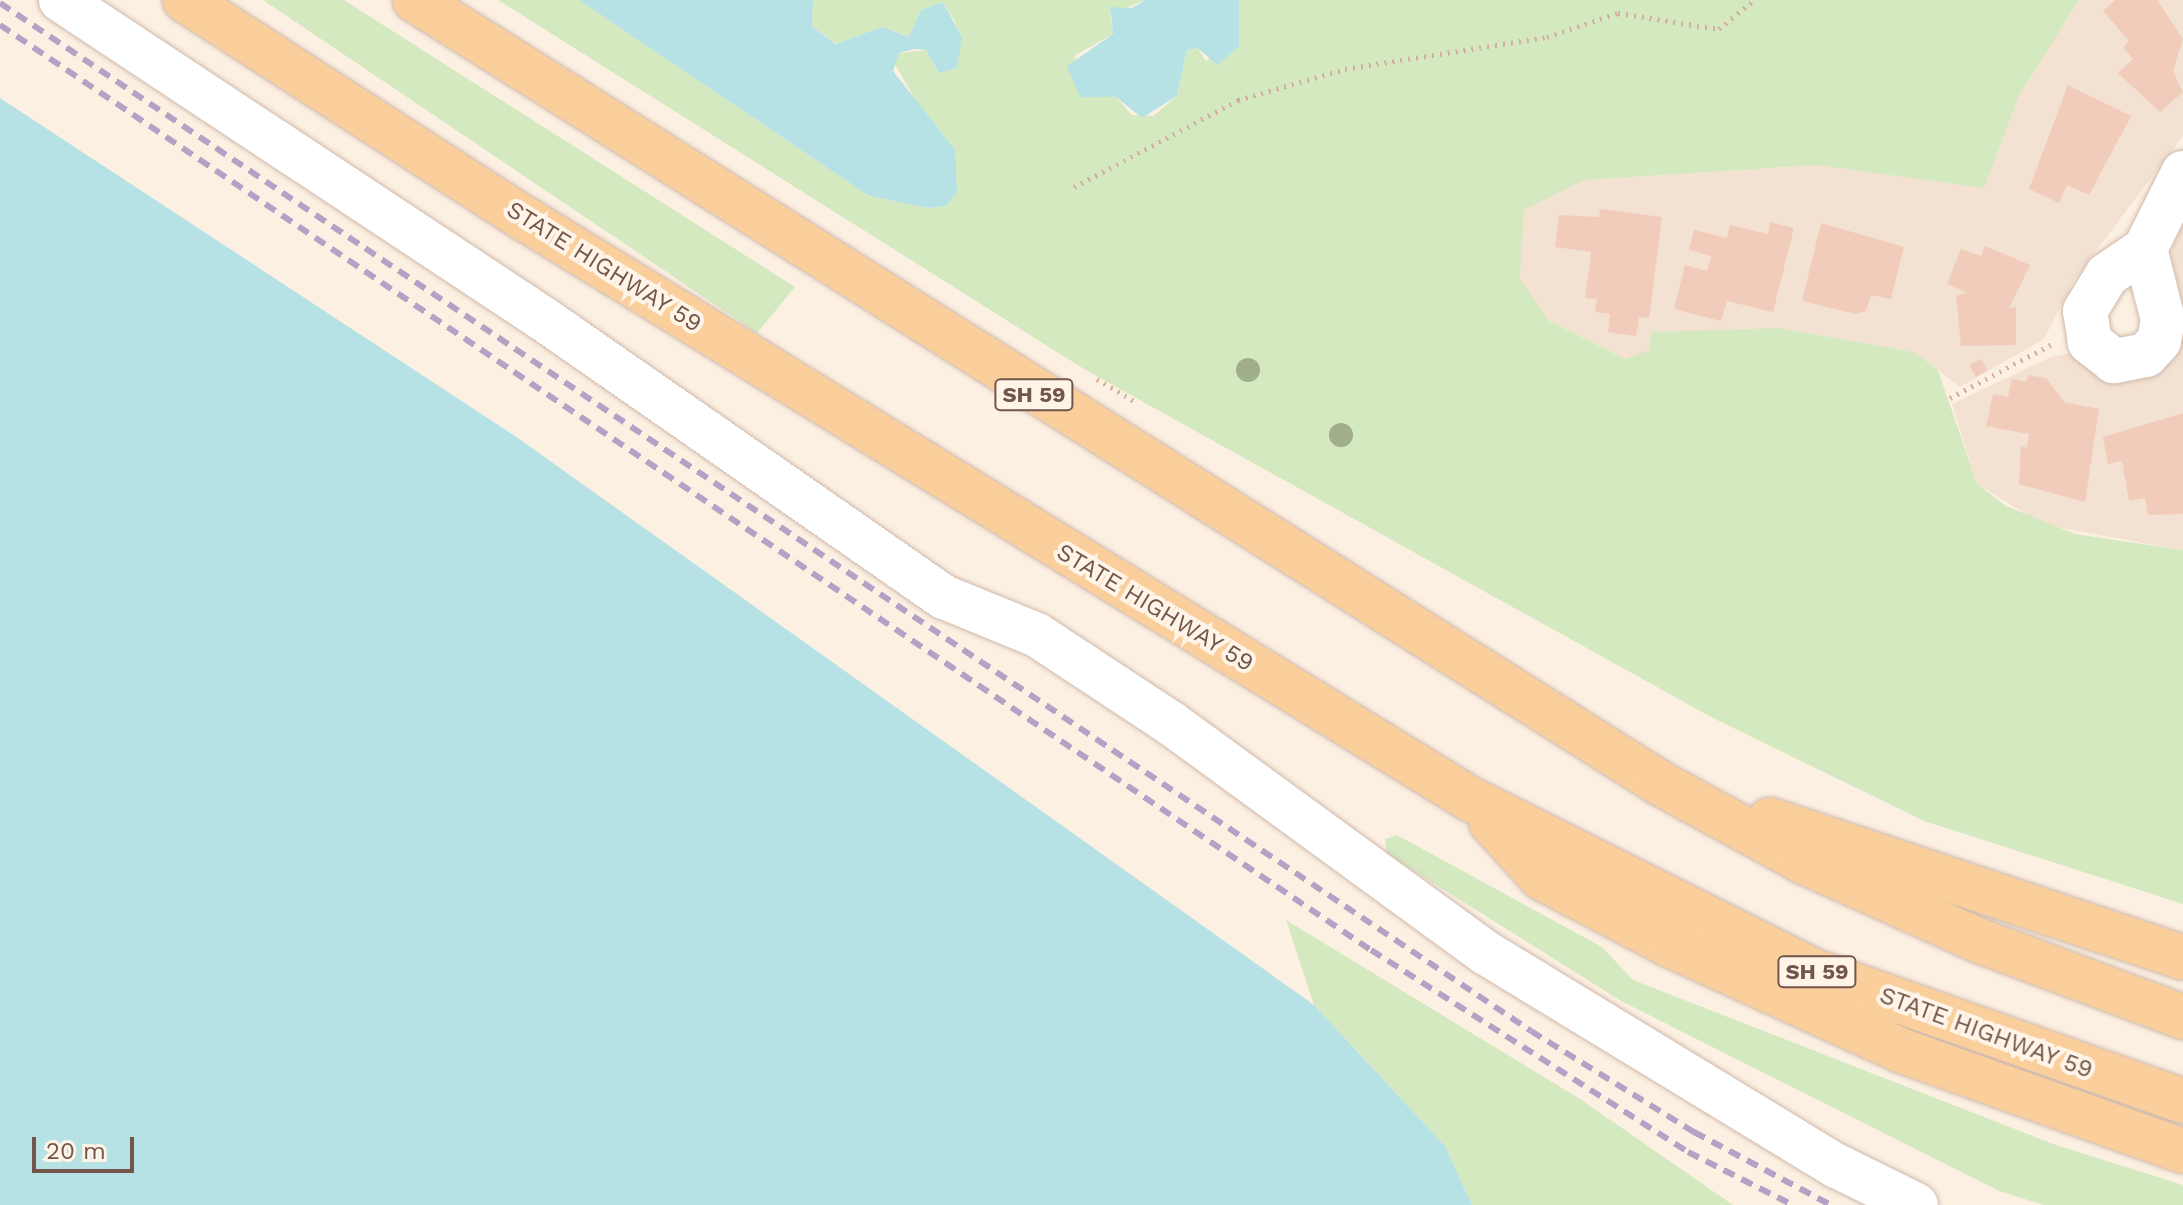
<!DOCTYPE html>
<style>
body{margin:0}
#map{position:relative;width:2183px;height:1205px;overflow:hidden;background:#fcf0e2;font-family:"Work Sans",sans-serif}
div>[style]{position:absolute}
.residential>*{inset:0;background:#f3e1d1}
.green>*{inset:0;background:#d5e9c1}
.water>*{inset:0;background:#b7e2e5}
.building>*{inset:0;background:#f1ccbb;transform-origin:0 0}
.path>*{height:5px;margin-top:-2.5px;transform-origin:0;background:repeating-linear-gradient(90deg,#d5af9e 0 2px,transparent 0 8px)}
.roads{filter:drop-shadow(0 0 2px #cfb9ac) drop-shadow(0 0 2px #cfb9ac)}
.minor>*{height:44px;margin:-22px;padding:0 22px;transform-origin:22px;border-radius:22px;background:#fff}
.major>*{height:44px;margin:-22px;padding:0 22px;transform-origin:22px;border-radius:22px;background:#facf9c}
.rail>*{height:6px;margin-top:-3px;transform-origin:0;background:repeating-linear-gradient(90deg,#b2a2c5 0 12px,transparent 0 20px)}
.trees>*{width:24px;height:24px;margin:-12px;border-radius:50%;background:#a1ae8a}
span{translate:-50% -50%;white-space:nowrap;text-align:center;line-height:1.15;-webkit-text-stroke:8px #fff4e8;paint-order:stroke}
.shield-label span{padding:2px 6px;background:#fff4e8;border:2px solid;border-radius:6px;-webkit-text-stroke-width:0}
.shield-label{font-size:22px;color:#735549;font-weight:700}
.street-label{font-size:24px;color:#735549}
.scale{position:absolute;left:32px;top:1137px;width:102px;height:36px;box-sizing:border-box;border:4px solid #735549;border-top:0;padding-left:10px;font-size:24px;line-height:28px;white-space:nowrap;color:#735549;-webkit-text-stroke:6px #fff4e8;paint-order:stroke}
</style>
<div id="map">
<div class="residential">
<i style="clip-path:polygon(2079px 0,2183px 0,2183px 136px,2074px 280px,2044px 339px,1960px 387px,1914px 352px,1779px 328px,1625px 359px,1549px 321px,1520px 280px,1524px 210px,1585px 180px,1817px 165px,1984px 187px,2019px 96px)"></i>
<i style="clip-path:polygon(2183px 216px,2183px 308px,2171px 254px)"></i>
<i style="clip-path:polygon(2183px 331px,2183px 550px,2044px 525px,1977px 484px,1952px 404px,2051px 357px)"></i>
</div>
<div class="green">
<i style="clip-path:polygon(263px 0,344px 0,795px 287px,757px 333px)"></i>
<i style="clip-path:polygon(498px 0,579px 0,869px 196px,928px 208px,946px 206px,934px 132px,893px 61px,899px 53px,926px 50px,939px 73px,962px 37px,954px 20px,943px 2px,921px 10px,910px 37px,882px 27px,837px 44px,812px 26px,813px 0,1145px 0,1110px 15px,1113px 34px,1074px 56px,1100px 96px,1116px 97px,1132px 115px,1153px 116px,1177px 96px,1187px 50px,1197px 48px,1206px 61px,1239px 34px,1239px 0,2079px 0,2019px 96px,1984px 188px,1817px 165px,1585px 180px,1524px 210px,1520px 279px,1549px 321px,1625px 359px,1649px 350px,1651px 332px,1780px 328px,1914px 352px,1938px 370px,1977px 484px,2006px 506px,2075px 534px,2183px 550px,2183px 904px,1924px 821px,1709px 716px,1084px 369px)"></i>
<i style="clip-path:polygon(1397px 835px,1602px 947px,1633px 980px,2056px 1145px,2183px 1185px,2183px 1205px,2044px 1205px,1999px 1191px,1621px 1001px,1387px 854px,1385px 839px)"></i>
<i style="clip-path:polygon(1286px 920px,1580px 1099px,1733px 1205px,1472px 1205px,1445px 1146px,1314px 1005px)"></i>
</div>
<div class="water">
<i style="clip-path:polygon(579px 0,813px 0,812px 26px,836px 44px,882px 27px,909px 37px,921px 10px,943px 2px,962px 37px,957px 68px,939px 73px,926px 50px,915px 49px,899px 53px,893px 71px,955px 150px,957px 192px,946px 206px,928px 208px,869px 196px)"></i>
<i style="clip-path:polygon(1145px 0,1239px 0,1239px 46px,1218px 65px,1197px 48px,1187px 50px,1177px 96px,1142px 118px,1116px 97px,1080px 97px,1067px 66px,1113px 34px,1110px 7px,1132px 8px)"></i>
<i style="clip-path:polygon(0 98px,515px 436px,1314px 1005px,1445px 1146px,1472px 1205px,0 1205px)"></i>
</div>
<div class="building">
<i style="clip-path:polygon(2115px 0,2157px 0,2183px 39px,2173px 71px,2183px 92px,2160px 112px,2118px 73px,2133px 59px,2123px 47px,2129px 41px,2103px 11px)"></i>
<i style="clip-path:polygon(2068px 85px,2131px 116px,2089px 195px,2067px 185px,2059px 203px,2029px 189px)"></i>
<i style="clip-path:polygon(1600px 209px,1662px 217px,1649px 318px,1639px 317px,1636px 336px,1608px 332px,1610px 314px,1595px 312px,1597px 299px,1585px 298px,1591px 252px,1555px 247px,1559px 215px,1599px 217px)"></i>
<i style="clip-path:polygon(1770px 222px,1794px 228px,1773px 312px,1727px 301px,1721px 321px,1674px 309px,1685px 265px,1707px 271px,1711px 256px,1689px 250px,1694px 230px,1727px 238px,1730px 225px,1768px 234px)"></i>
<i style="clip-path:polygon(1821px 223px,1904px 247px,1891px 299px,1871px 295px,1866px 311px,1856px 314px,1802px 301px)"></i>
<i style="clip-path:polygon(1985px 246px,2030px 265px,2009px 308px,2016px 307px,2016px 345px,1961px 346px,1956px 295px,1968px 293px,1947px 284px,1961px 249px,1981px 256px)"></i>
<i style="left:1981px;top:359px;width:13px;height:13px;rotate:61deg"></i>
<i style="clip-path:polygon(2028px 375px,2046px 378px,2064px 402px,2099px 409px,2085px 502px,2019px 484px,2021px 446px,2027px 448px,2029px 434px,1986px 426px,1993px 394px,2008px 397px,2012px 379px,2026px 382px)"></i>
<i style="clip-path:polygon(2183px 413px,2183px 514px,2148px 515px,2145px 498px,2129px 501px,2122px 461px,2108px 464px,2103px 437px)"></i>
</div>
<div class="path">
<i style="left:1074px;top:187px;width:186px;rotate:-27.9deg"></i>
<i style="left:1238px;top:100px;width:111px;rotate:-16.2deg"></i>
<i style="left:1345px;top:69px;width:205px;rotate:-9deg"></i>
<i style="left:1547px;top:37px;width:75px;rotate:-18.7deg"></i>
<i style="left:1618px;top:13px;width:102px;rotate:9deg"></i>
<i style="left:1719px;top:29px;width:45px;rotate:-39.6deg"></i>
<i style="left:1097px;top:379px;width:47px;rotate:31deg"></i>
<i style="left:1950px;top:398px;width:115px;rotate:-27.9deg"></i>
</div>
<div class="roads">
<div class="minor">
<i style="left:61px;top:0;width:580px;rotate:33.47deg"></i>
<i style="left:545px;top:320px;width:486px;rotate:34.8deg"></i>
<i style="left:944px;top:597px;width:100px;rotate:22.2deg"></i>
<i style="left:1037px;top:635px;width:162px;rotate:33.4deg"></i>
<i style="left:1172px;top:724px;width:389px;rotate:36.1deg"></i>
<i style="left:1486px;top:953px;width:411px;rotate:31.3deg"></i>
<i style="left:1837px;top:1166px;width:88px;rotate:26.3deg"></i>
<i style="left:2145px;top:249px;width:73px;rotate:75.8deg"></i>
<i style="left:2163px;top:320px;width:21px;rotate:101deg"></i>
<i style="left:2159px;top:341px;width:19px;rotate:133deg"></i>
<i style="left:2146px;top:355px;width:33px;rotate:169deg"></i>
<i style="left:2114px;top:361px;width:31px;rotate:-142deg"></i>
<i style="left:2090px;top:342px;width:31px;rotate:-99deg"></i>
<i style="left:2085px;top:311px;width:42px;rotate:-58.6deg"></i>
<i style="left:2107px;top:275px;width:46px;rotate:-34.4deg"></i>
<i style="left:2145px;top:249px;width:85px;rotate:-63.4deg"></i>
</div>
<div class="major">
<i style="left:185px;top:0;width:407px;rotate:32.8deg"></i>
<i style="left:527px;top:220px;width:1107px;rotate:31.55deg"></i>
<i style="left:1470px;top:799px;width:385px;rotate:26.6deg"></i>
<i style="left:1814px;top:971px;width:391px;rotate:19.4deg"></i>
<i style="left:415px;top:0;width:1469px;rotate:32.17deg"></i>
<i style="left:1658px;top:782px;width:164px;rotate:28.7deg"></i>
<i style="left:1802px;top:861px;width:195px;rotate:24.2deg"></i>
<i style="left:1980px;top:941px;width:217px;rotate:20.5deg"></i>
<i style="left:1770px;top:820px;width:435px;rotate:18.4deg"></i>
<i style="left:1491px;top:822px;width:76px;rotate:47.7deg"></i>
<i style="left:1542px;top:878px;width:144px;rotate:27.6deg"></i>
<i style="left:1670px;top:945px;width:258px;rotate:24.5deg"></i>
<i style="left:1905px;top:1052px;width:295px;rotate:19.6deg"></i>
</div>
</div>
<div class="rail">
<i style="left:0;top:3px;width:1844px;rotate:33.88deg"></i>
<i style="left:1531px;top:1031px;width:192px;rotate:31.8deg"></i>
<i style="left:1694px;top:1132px;width:155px;rotate:28.1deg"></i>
<i style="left:0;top:25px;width:1654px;rotate:34.01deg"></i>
<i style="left:1371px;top:950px;width:376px;rotate:32.5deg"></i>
<i style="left:1688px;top:1152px;width:118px;rotate:26.8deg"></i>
</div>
<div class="trees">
<i style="left:1248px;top:370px"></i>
<i style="left:1341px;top:435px"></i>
</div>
<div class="shield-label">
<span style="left:1034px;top:395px">SH 59</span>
<span style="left:1817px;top:972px">SH 59</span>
</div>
<div class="street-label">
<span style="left:604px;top:267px;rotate:32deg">STATE HIGHWAY 59</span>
<span style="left:1155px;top:608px;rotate:31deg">STATE HIGHWAY 59</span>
<span style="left:1986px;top:1033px;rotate:20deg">STATE HIGHWAY 59</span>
</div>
<div class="scale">20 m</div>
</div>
